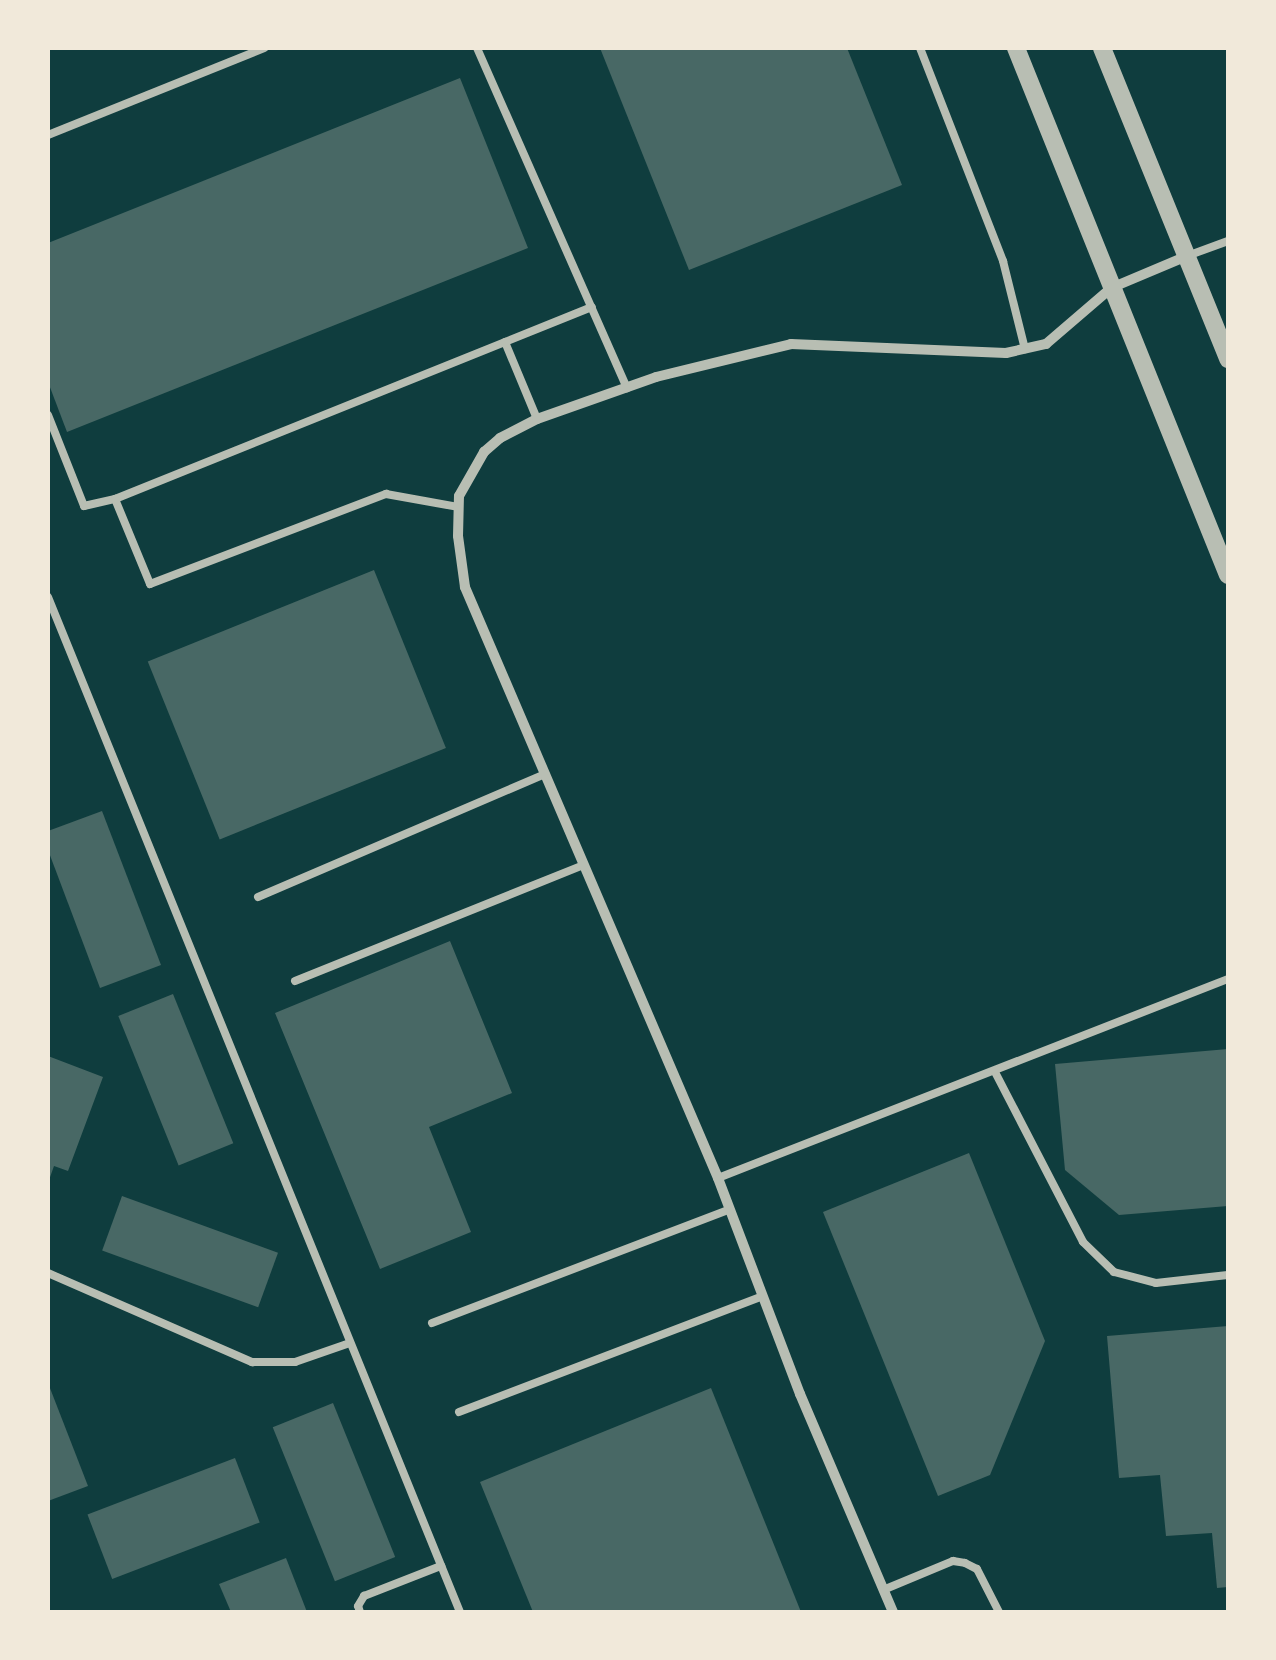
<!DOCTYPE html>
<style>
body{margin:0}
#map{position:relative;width:1276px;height:1660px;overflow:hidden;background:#0f3d3e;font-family:Manrope,sans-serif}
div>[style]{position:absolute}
.building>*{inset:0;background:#486865;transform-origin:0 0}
.service>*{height:8px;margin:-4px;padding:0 4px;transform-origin:4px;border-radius:4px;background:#b8beb3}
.minor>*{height:10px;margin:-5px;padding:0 5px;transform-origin:5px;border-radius:5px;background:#b8beb3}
.tertiary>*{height:18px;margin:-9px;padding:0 9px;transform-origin:9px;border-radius:9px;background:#b8beb3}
span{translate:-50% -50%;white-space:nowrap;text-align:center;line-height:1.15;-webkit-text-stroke:8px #f1e9da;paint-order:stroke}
.frame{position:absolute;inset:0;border:50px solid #f1e9da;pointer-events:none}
</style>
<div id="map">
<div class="building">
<i style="clip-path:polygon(600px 48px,847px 48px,902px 185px,689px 270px)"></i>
<i style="clip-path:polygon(460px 78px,528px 248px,67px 432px,48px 382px,48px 243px)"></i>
<i style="left:374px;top:570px;width:192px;height:244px;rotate:68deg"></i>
<i style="clip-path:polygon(102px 811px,161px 965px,100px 988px,48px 850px,48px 831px)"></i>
<i style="clip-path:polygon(450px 941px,512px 1093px,429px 1127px,471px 1232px,380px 1269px,275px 1013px)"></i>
<i style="left:173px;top:994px;width:161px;height:59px;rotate:68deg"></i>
<i style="clip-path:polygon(1228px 1049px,1228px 1206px,1119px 1215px,1065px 1170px,1055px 1064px)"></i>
<i style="clip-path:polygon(48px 1056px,103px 1077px,68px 1171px,54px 1166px,48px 1183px)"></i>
<i style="clip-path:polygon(969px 1153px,1045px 1341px,990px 1475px,938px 1496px,823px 1212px)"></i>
<i style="left:122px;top:1196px;width:166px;height:58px;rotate:20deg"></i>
<i style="clip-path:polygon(1228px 1326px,1228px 1587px,1217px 1588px,1212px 1533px,1166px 1536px,1160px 1475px,1119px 1478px,1107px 1336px)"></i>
<i style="clip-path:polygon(48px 1383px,88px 1486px,48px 1501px)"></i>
<i style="clip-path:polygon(711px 1388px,801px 1612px,533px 1612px,480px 1482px)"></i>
<i style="left:333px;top:1403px;width:166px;height:65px;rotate:68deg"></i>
<i style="left:235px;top:1458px;width:69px;height:158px;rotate:69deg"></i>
<i style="clip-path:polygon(286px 1558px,307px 1612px,231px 1612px,219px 1584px)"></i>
</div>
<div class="service">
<i style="left:477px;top:48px;width:372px;rotate:66.2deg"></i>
<i style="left:920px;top:48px;width:229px;rotate:68.7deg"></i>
<i style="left:1003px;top:261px;width:91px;rotate:76deg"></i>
<i style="left:48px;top:135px;width:233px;rotate:-21.9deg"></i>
<i style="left:1187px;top:256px;width:44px;rotate:-20.1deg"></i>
<i style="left:505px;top:342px;width:83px;rotate:67.4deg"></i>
<i style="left:48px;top:415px;width:98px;rotate:68.4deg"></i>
<i style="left:84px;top:506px;width:32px;rotate:-13deg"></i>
<i style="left:115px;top:499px;width:514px;rotate:-21.93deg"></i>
<i style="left:115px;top:499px;width:92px;rotate:67.6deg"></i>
<i style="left:150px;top:584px;width:253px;rotate:-20.9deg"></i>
<i style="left:386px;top:494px;width:73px;rotate:10.2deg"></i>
<i style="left:48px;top:597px;width:1095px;rotate:67.91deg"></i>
<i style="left:258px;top:897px;width:312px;rotate:-23.2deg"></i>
<i style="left:295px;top:981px;width:310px;rotate:-21.9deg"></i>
<i style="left:995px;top:1072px;width:191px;rotate:62.6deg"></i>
<i style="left:1083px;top:1242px;width:43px;rotate:44.1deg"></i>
<i style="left:1114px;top:1272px;width:43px;rotate:14.7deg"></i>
<i style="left:1156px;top:1283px;width:72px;rotate:-6.3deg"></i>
<i style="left:718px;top:1178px;width:547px;rotate:-21.32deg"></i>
<i style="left:48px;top:1273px;width:223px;rotate:23.6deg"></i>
<i style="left:252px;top:1362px;width:43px"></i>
<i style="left:295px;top:1362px;width:58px;rotate:-19.1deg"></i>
<i style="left:432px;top:1323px;width:319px;rotate:-20.9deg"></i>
<i style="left:459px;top:1412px;width:324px;rotate:-20.9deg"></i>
<i style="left:883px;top:1590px;width:76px;rotate:-22.5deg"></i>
<i style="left:953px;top:1561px;width:12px;rotate:9deg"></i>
<i style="left:965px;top:1563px;width:13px;rotate:27deg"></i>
<i style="left:977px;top:1569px;width:48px;rotate:62.9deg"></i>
<i style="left:360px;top:1612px;width:6px;rotate:-108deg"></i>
<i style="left:358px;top:1606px;width:12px;rotate:-59deg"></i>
<i style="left:364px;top:1596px;width:83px;rotate:-21.3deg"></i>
</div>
<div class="minor">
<i style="left:893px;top:1612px;width:237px;rotate:-113.1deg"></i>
<i style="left:800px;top:1394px;width:231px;rotate:-110.8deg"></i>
<i style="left:718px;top:1178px;width:643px;rotate:-113.18deg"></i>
<i style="left:465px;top:587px;width:51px;rotate:-97.8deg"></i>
<i style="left:458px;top:536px;width:40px;rotate:-88.6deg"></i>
<i style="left:459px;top:496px;width:51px;rotate:-60.4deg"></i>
<i style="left:484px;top:452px;width:21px;rotate:-41deg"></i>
<i style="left:500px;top:438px;width:42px;rotate:-27.2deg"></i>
<i style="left:537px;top:419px;width:126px;rotate:-19.4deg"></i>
<i style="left:656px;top:377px;width:139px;rotate:-13.7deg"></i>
<i style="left:791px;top:344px;width:215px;rotate:2.4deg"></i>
<i style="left:1006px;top:353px;width:41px;rotate:-12.7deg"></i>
<i style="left:1046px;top:344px;width:86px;rotate:-40.7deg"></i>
<i style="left:1111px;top:288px;width:82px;rotate:-22.8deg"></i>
</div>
<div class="tertiary">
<i style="left:1016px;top:48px;width:568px;rotate:68.09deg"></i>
<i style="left:1102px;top:48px;width:336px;rotate:67.9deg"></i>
</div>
<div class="frame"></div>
</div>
